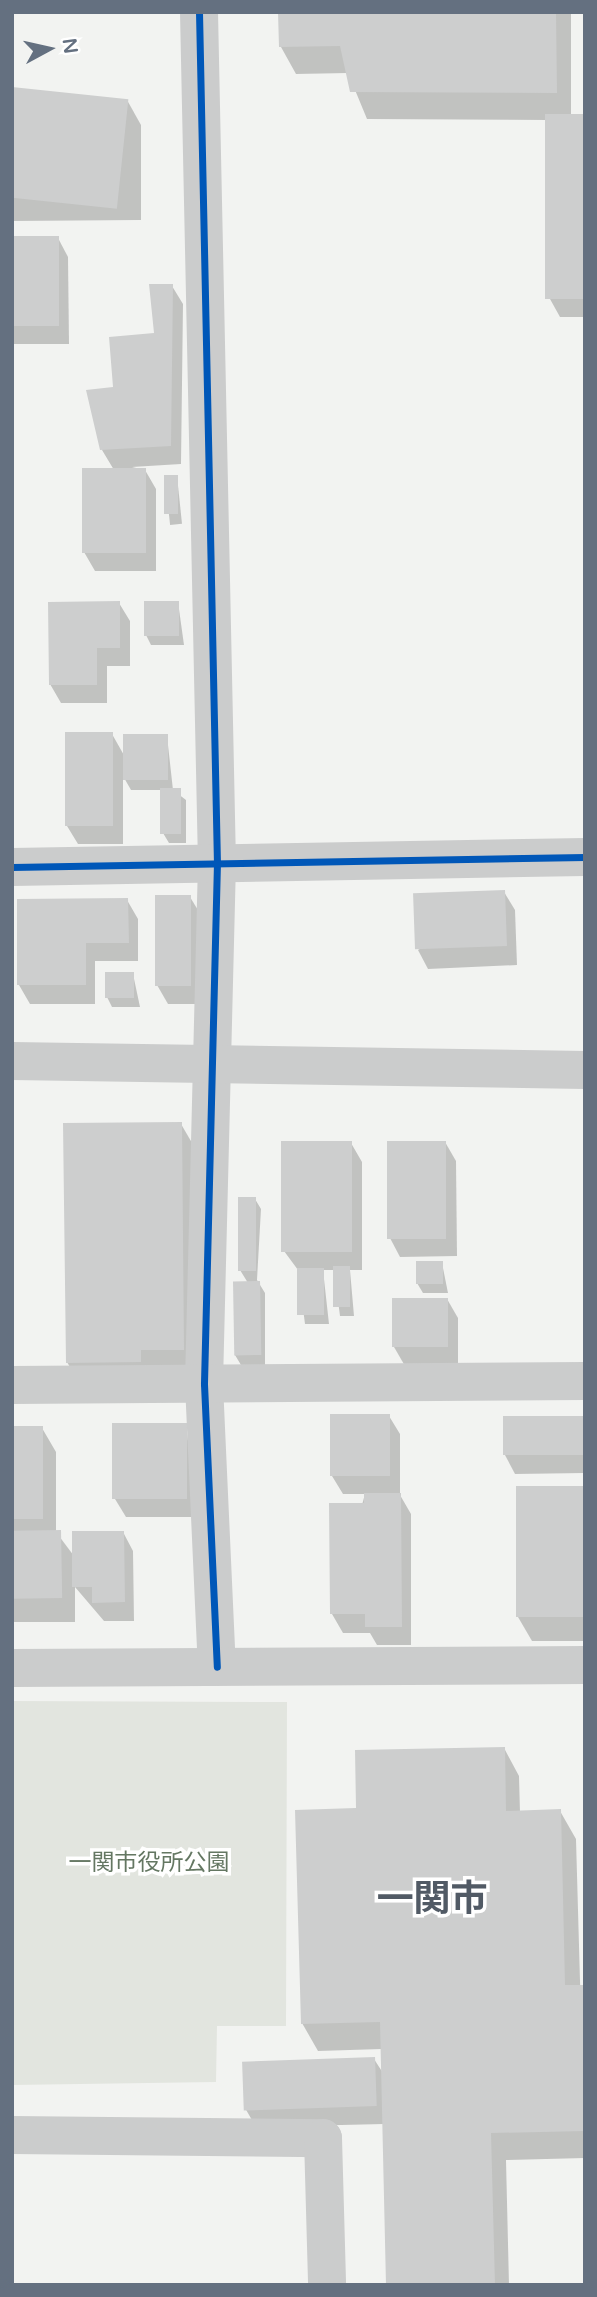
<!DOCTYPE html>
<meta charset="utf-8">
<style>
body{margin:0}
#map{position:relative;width:597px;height:2297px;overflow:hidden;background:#f2f3f1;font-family:"Varela Round","Noto Sans JP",sans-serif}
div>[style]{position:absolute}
.green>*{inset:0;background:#e2e5df}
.shadow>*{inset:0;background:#0003;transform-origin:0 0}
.building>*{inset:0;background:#cdcece;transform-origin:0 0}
.minor>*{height:38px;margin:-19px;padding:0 19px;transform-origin:19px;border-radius:19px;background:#cbcccc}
.cycleway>*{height:7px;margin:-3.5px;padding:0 3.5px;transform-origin:3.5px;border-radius:3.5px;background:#0057b8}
span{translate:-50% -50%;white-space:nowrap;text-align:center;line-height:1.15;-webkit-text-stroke:7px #fff;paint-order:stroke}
.park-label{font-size:23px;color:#647762}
.town-label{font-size:37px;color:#515a65;font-weight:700}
.frame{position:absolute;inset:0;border:14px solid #647080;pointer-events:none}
.north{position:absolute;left:14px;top:14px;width:70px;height:70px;-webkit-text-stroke:5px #fff;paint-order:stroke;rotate:82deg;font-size:19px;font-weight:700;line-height:28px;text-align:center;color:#647080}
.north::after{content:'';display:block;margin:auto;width:24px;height:32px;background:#647080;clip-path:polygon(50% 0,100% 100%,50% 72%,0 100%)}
</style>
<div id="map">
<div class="green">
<i style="clip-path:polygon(12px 1701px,287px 1702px,286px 2026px,217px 2026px,216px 2082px,12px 2085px)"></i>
</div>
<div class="shadow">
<i style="clip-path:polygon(280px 12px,571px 12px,571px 116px,585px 116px,585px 317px,560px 317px,550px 299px,547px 120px,367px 119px,348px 73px,296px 74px,281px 47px)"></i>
<i style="clip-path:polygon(12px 89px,127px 100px,141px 125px,141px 220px,12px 221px)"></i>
<i style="clip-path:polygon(12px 238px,58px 238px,68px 257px,69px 344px,12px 344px)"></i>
<i style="clip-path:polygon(172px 286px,183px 304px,181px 464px,132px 467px,145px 470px,156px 489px,156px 571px,95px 571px,84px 552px,114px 470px,102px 450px,115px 388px,156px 334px)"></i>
<i style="left:177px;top:476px;width:48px;height:12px;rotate:84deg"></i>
<i style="clip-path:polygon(178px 602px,184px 645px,151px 645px,146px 635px)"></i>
<i style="clip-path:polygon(119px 603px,130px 621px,130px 666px,107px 666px,107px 703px,61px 703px,50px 684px)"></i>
<i style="clip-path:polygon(112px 734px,125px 757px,167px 736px,173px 790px,186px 800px,186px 843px,169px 843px,163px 833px,162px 790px,131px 790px,123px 776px,123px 844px,78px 844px,67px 826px)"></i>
<i style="clip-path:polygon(504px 892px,515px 910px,517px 965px,428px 969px,418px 950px)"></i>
<i style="clip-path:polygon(190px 897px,201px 915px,201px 1004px,168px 1004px,157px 985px)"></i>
<i style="clip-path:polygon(127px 900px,138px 919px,138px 961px,95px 961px,95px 1004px,30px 1004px,19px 985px)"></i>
<i style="clip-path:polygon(133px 974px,140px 1007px,112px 1007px,107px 997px)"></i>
<i style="clip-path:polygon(181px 1124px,195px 1148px,197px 1374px,81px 1386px,67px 1362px)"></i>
<i style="clip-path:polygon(445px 1142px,456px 1161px,457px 1256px,400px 1257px,390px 1238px)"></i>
<i style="clip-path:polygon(351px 1143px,362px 1162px,362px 1270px,350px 1270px,354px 1316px,340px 1316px,334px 1270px,323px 1270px,329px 1324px,305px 1324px,298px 1270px,284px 1251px)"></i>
<i style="clip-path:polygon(255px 1199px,261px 1209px,257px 1280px,265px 1293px,265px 1365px,241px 1365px,235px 1355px,248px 1283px,240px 1270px)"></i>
<i style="clip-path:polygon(442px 1263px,448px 1293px,423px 1293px,417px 1283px)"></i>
<i style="clip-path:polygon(447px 1299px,458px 1318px,458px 1366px,405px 1366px,394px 1347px,394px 1300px)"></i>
<i style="clip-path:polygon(389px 1416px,400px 1434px,400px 1495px,411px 1514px,411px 1645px,377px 1645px,370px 1633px,343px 1633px,332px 1614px,365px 1494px,343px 1494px,332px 1476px)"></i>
<i style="clip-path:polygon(582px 1418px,585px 1473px,515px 1474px,505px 1455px)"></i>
<i style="clip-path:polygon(186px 1424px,197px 1517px,126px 1517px,115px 1499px)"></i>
<i style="clip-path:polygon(12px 1428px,42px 1428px,56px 1452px,56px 1532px,74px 1556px,123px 1532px,133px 1551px,134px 1621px,104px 1621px,75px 1587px,75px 1622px,12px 1622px)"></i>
<i style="clip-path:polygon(585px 1488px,585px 1641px,532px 1641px,518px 1617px)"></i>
<i style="clip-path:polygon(504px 1748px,519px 1776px,520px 1812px,560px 1811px,576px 1839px,585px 2158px,506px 2160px,509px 2285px,387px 2285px,384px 2124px,256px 2127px,245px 2108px,374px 2059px,383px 2073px,382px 2049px,318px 2051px,302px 2023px,358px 1810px)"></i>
</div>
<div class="building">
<i style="clip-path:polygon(278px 12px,556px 12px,557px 93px,350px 92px,340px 46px,279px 47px)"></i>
<i style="left:12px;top:87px;width:117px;height:110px;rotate:6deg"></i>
<i style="left:545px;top:114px;width:40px;height:185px"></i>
<i style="left:12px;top:236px;width:47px;height:90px"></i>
<i style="clip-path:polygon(149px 284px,173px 284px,171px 446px,100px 450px,86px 390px,113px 387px,109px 337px,154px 333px)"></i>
<i style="left:146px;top:468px;width:85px;height:64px;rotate:90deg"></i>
<i style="left:164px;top:475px;width:14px;height:39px"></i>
<i style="clip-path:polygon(120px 601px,120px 648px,97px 648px,97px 685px,49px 685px,48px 602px)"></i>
<i style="left:144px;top:601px;width:35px;height:35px"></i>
<i style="left:113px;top:732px;width:94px;height:48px;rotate:90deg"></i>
<i style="left:168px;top:734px;width:46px;height:45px;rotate:90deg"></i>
<i style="left:160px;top:788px;width:21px;height:46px"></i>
<i style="left:505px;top:890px;width:56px;height:92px;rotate:88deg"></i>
<i style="left:155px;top:895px;width:36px;height:91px"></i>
<i style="clip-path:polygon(128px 898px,129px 943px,86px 943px,86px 985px,17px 985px,17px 899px)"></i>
<i style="left:105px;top:972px;width:29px;height:26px"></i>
<i style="clip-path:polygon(182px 1122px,184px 1350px,141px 1350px,141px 1362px,66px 1363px,63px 1123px)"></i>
<i style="left:352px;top:1141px;width:111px;height:71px;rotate:90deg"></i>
<i style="left:387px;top:1141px;width:59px;height:98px"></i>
<i style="left:238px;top:1197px;width:18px;height:74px"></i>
<i style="left:416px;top:1261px;width:27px;height:23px"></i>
<i style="left:333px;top:1266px;width:17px;height:41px"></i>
<i style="left:297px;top:1268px;width:27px;height:47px"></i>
<i style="left:260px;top:1281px;width:74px;height:27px;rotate:89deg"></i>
<i style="left:392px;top:1298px;width:56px;height:49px"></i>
<i style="left:330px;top:1414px;width:60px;height:62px"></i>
<i style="left:583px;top:1416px;width:39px;height:80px;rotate:90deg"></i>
<i style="left:112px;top:1423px;width:75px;height:76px"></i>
<i style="left:12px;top:1426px;width:31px;height:93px"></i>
<i style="left:516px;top:1486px;width:69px;height:131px"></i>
<i style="clip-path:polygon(364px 1493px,401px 1493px,402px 1627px,365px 1627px,365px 1614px,330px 1614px,329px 1503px,364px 1503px)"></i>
<i style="left:61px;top:1530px;width:68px;height:49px;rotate:89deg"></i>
<i style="clip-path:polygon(72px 1531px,124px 1531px,125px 1602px,92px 1603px,92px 1587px,72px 1587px)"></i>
<i style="clip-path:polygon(505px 1747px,506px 1811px,561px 1809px,565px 1985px,585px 1985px,585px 2131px,491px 2133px,495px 2285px,386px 2285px,380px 2022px,301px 2024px,295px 1810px,356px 1808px,355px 1750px)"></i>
<i style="left:375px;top:2057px;width:49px;height:133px;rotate:88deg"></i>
</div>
<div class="minor">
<i style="left:199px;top:12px;width:850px;rotate:88.79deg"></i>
<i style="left:217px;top:862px;width:522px;rotate:91.43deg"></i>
<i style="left:204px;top:1384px;width:283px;rotate:87.4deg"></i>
<i style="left:12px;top:867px;width:573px;rotate:-1deg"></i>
<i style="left:12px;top:1061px;width:573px;rotate:0.9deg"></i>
<i style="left:12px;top:1385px;width:573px;rotate:-0.4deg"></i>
<i style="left:12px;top:1668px;width:573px;rotate:-0.3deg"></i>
<i style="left:12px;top:2135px;width:311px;rotate:0.6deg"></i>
<i style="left:323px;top:2138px;width:147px;rotate:88.4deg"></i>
</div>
<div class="cycleway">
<i style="left:199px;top:12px;width:850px;rotate:88.79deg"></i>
<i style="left:217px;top:862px;width:522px;rotate:91.43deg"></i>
<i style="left:204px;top:1384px;width:283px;rotate:87.4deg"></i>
<i style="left:12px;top:867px;width:573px;rotate:-1deg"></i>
</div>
<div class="park-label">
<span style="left:149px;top:1863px">一関市役所公園</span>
</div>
<div class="town-label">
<span style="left:432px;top:1900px">一関市</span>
</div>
<div class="frame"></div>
<div class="north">N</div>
</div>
